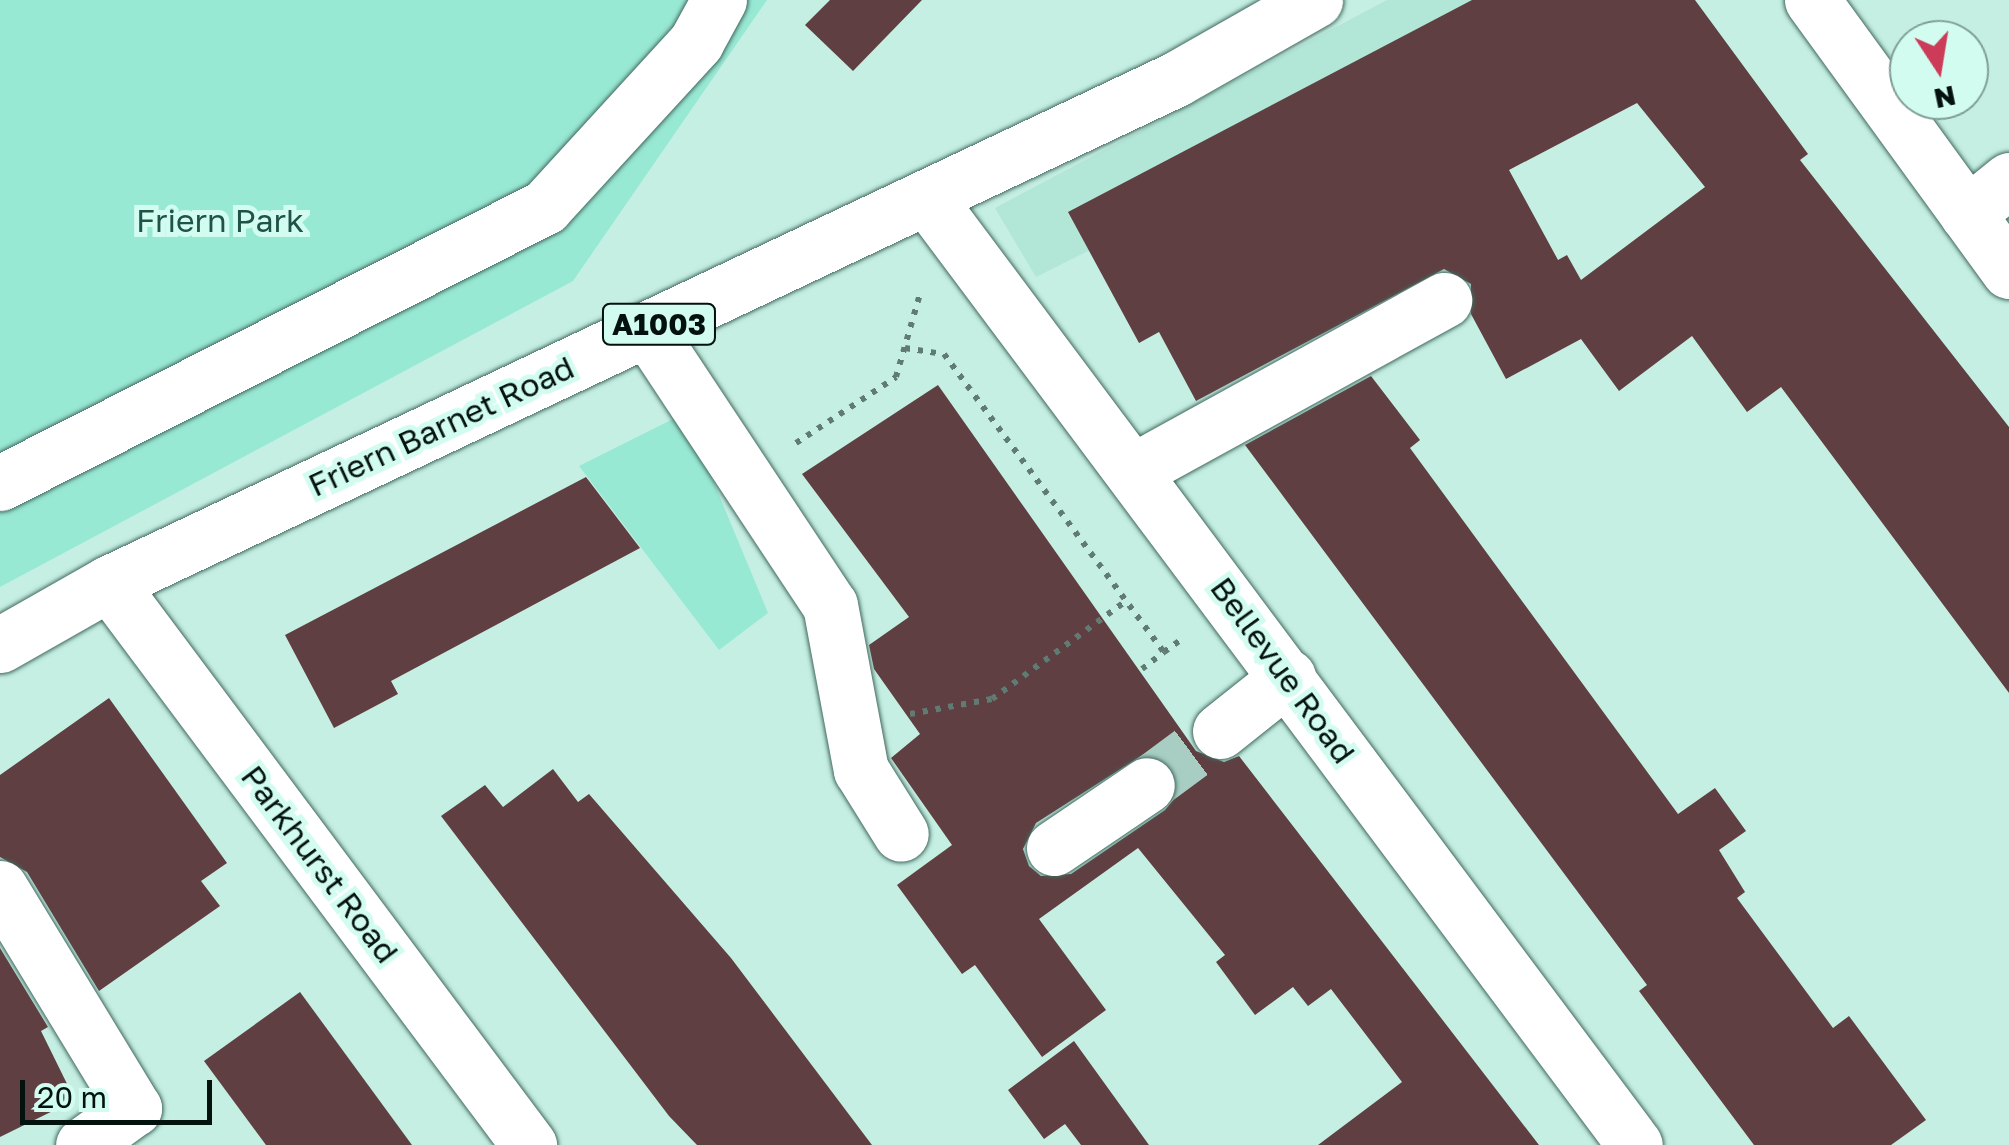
<!DOCTYPE html>
<style>
body{margin:0}
#map{position:relative;width:2009px;height:1145px;overflow:hidden;background:#c5efe3;font-family:"Golos Text",sans-serif}
div>[style]{position:absolute}
.built>*{inset:0;background:#b2e6d7}
.green>*{inset:0;background:#98e9d4}
.building>*{inset:0;background:#603f42}
.minor-tunnel>*{height:55px;margin-top:-27.5px;transform-origin:0;background:repeating-linear-gradient(90deg,#a8cec3 0 55px,transparent 0 83px)}
.path>*{height:6px;margin-top:-3px;transform-origin:0;background:repeating-linear-gradient(90deg,#607b73 0 5px,transparent 0 13px)}
.roads{filter:drop-shadow(0 0 2px #42685f) drop-shadow(0 0 2px #42685f)}
.minor>*{height:55px;margin:-27.5px;padding:0 27.5px;transform-origin:27.5px;border-radius:27.5px;background:#fff}
.major>*{height:55px;margin:-27.5px;padding:0 27.5px;transform-origin:27.5px;border-radius:27.5px;background:#fff}
span{translate:-50% -50%;white-space:nowrap;text-align:center;line-height:1.15;-webkit-text-stroke:10px #d2fcf0;paint-order:stroke}
.shield-label span{padding:2px 8px;background:#d2fcf0;border:2px solid;border-radius:8px;-webkit-text-stroke-width:0}
.shield-label{font-size:30px;color:#04120e;font-weight:700}
.park-label{font-size:32px;color:#1f5348}
.street-label{font-size:32px;color:#04120e}
.north{position:absolute;left:1889px;top:20px;width:100px;height:100px;box-sizing:border-box;background:#d2fcf0;border:2px solid #809e96;border-radius:50%;rotate:168deg;font-size:28px;font-weight:700;line-height:40px;text-align:center;color:#04120e}
.north::after{content:'';display:block;margin:auto;width:35px;height:45px;background:#cc3c59;clip-path:polygon(50% 0,100% 100%,50% 72%,0 100%)}
.scale{position:absolute;left:20px;top:1080px;width:192px;height:45px;box-sizing:border-box;border:5px solid #04120e;border-top:0;padding-left:12px;font-size:30px;line-height:35px;white-space:nowrap;color:#04120e;-webkit-text-stroke:8px #d2fcf0;paint-order:stroke}
</style>
<div id="map">
<div class="built">
<i style="clip-path:polygon(1387px 0,1588px 0,1036px 277px,995px 208px)"></i>
</div>
<div class="green">
<i style="clip-path:polygon(0 0,767px 0,573px 281px,0 587px)"></i>
<i style="clip-path:polygon(685px 413px,768px 613px,719px 650px,579px 466px)"></i>
</div>
<div class="building">
<i style="clip-path:polygon(830px 0,922px 0,853px 71px,805px 25px)"></i>
<i style="clip-path:polygon(evenodd,1472px 0,1695px 0,1808px 154px,1800px 160px,2009px 427px,2009px 693px,1781px 387px,1747px 412px,1692px 336px,1619px 391px,1581px 339px,1506px 379px,1471px 314px,1471px 284px,1444px 269px,1196px 401px,1159px 332px,1139px 343px,1068px 212px,1472px 0,1637px 103px,1705px 187px,1581px 280px,1567px 255px,1558px 260px,1509px 170px,1637px 103px)"></i>
<i style="clip-path:polygon(1371px 376px,1420px 440px,1410px 448px,1678px 814px,1715px 788px,1746px 831px,1719px 850px,1745px 892px,1737px 898px,1833px 1028px,1849px 1016px,1926px 1120px,1891px 1145px,1754px 1145px,1639px 991px,1647px 985px,1245px 445px)"></i>
<i style="clip-path:polygon(evenodd,938px 385px,1196px 751px,1224px 762px,1239px 756px,1539px 1145px,1318px 1145px,1402px 1082px,1331px 989px,1308px 1006px,1293px 987px,1255px 1015px,1216px 962px,1225px 955px,1138px 848px,1039px 919px,1106px 1010px,1042px 1057px,975px 965px,962px 974px,897px 885px,952px 845px,891px 758px,920px 734px,874px 669px,869px 645px,909px 617px,802px 474px,938px 385px,1144px 754px,1173px 768px,1175px 798px,1165px 810px,1071px 874px,1041px 876px,1029px 866px,1023px 849px,1036px 823px,1144px 754px)"></i>
<i style="clip-path:polygon(586px 477px,640px 548px,391px 681px,398px 694px,334px 728px,285px 635px)"></i>
<i style="clip-path:polygon(109px 698px,227px 863px,201px 881px,220px 906px,99px 991px,27px 872px,0 857px,0 775px)"></i>
<i style="clip-path:polygon(553px 769px,578px 802px,589px 794px,731px 958px,872px 1145px,697px 1145px,669px 1116px,441px 816px,485px 785px,503px 807px)"></i>
<i style="clip-path:polygon(0 948px,48px 1027px,41px 1031px,75px 1100px,0 1137px)"></i>
<i style="clip-path:polygon(300px 992px,412px 1145px,266px 1145px,204px 1061px)"></i>
<i style="clip-path:polygon(1074px 1041px,1149px 1145px,1081px 1145px,1065px 1124px,1044px 1139px,1008px 1090px)"></i>
</div>
<div class="minor-tunnel">
<i style="left:1147px;top:785px;width:91px;rotate:-36.5deg"></i>
</div>
<div class="path">
<i style="left:905px;top:348px;width:39px;rotate:9deg"></i>
<i style="left:944px;top:354px;width:370px;rotate:53.6deg"></i>
<i style="left:1164px;top:652px;width:24px;rotate:-36deg"></i>
<i style="left:796px;top:443px;width:120px;rotate:-33.4deg"></i>
<i style="left:896px;top:377px;width:86px;rotate:-73.9deg"></i>
<i style="left:1142px;top:669px;width:28px;rotate:-38deg"></i>
<i style="left:910px;top:714px;width:83px;rotate:-10.4deg"></i>
<i style="left:992px;top:699px;width:166px;rotate:-36.2deg"></i>
</div>
<div class="roads">
<div class="minor">
<i style="left:1812px;top:0;width:335px;rotate:54deg"></i>
<i style="left:927px;top:198px;width:1182px;rotate:53.22deg"></i>
<i style="left:1967px;top:214px;width:54px;rotate:-39deg"></i>
<i style="left:647px;top:329px;width:331px;rotate:56.5deg"></i>
<i style="left:830px;top:605px;width:168px;rotate:79.4deg"></i>
<i style="left:861px;top:770px;width:75px;rotate:58deg"></i>
<i style="left:1135px;top:470px;width:353px;rotate:-28.8deg"></i>
<i style="left:0;top:483px;width:611px;rotate:-26.86deg"></i>
<i style="left:545px;top:207px;width:224px;rotate:-47.5deg"></i>
<i style="left:696px;top:42px;width:48px;rotate:-61.3deg"></i>
<i style="left:109px;top:583px;width:702px;rotate:53.23deg"></i>
<i style="left:1220px;top:731px;width:87px;rotate:-38.5deg"></i>
<i style="left:1054px;top:848px;width:112px;rotate:-34.1deg"></i>
<i style="left:0;top:888px;width:258px;rotate:58.7deg"></i>
<i style="left:134px;top:1108px;width:63px;rotate:144deg"></i>
</div>
<div class="major">
<i style="left:0;top:645px;width:125px;rotate:-29.6deg"></i>
<i style="left:109px;top:583px;width:1180px;rotate:-25.28deg"></i>
<i style="left:1176px;top:79px;width:160px;rotate:-29.6deg"></i>
</div>
</div>
<div class="shield-label">
<span style="left:659px;top:324px">A1003</span>
</div>
<div class="park-label">
<span style="left:220px;top:220px">Friern Park</span>
</div>
<div class="street-label">
<span style="left:441px;top:426px;rotate:-25deg">Friern Barnet Road</span>
<span style="left:1283px;top:670px;rotate:54deg">Bellevue Road</span>
<span style="left:320px;top:864px;rotate:53deg">Parkhurst Road</span>
</div>
<div class="north">N</div>
<div class="scale">20 m</div>
</div>
